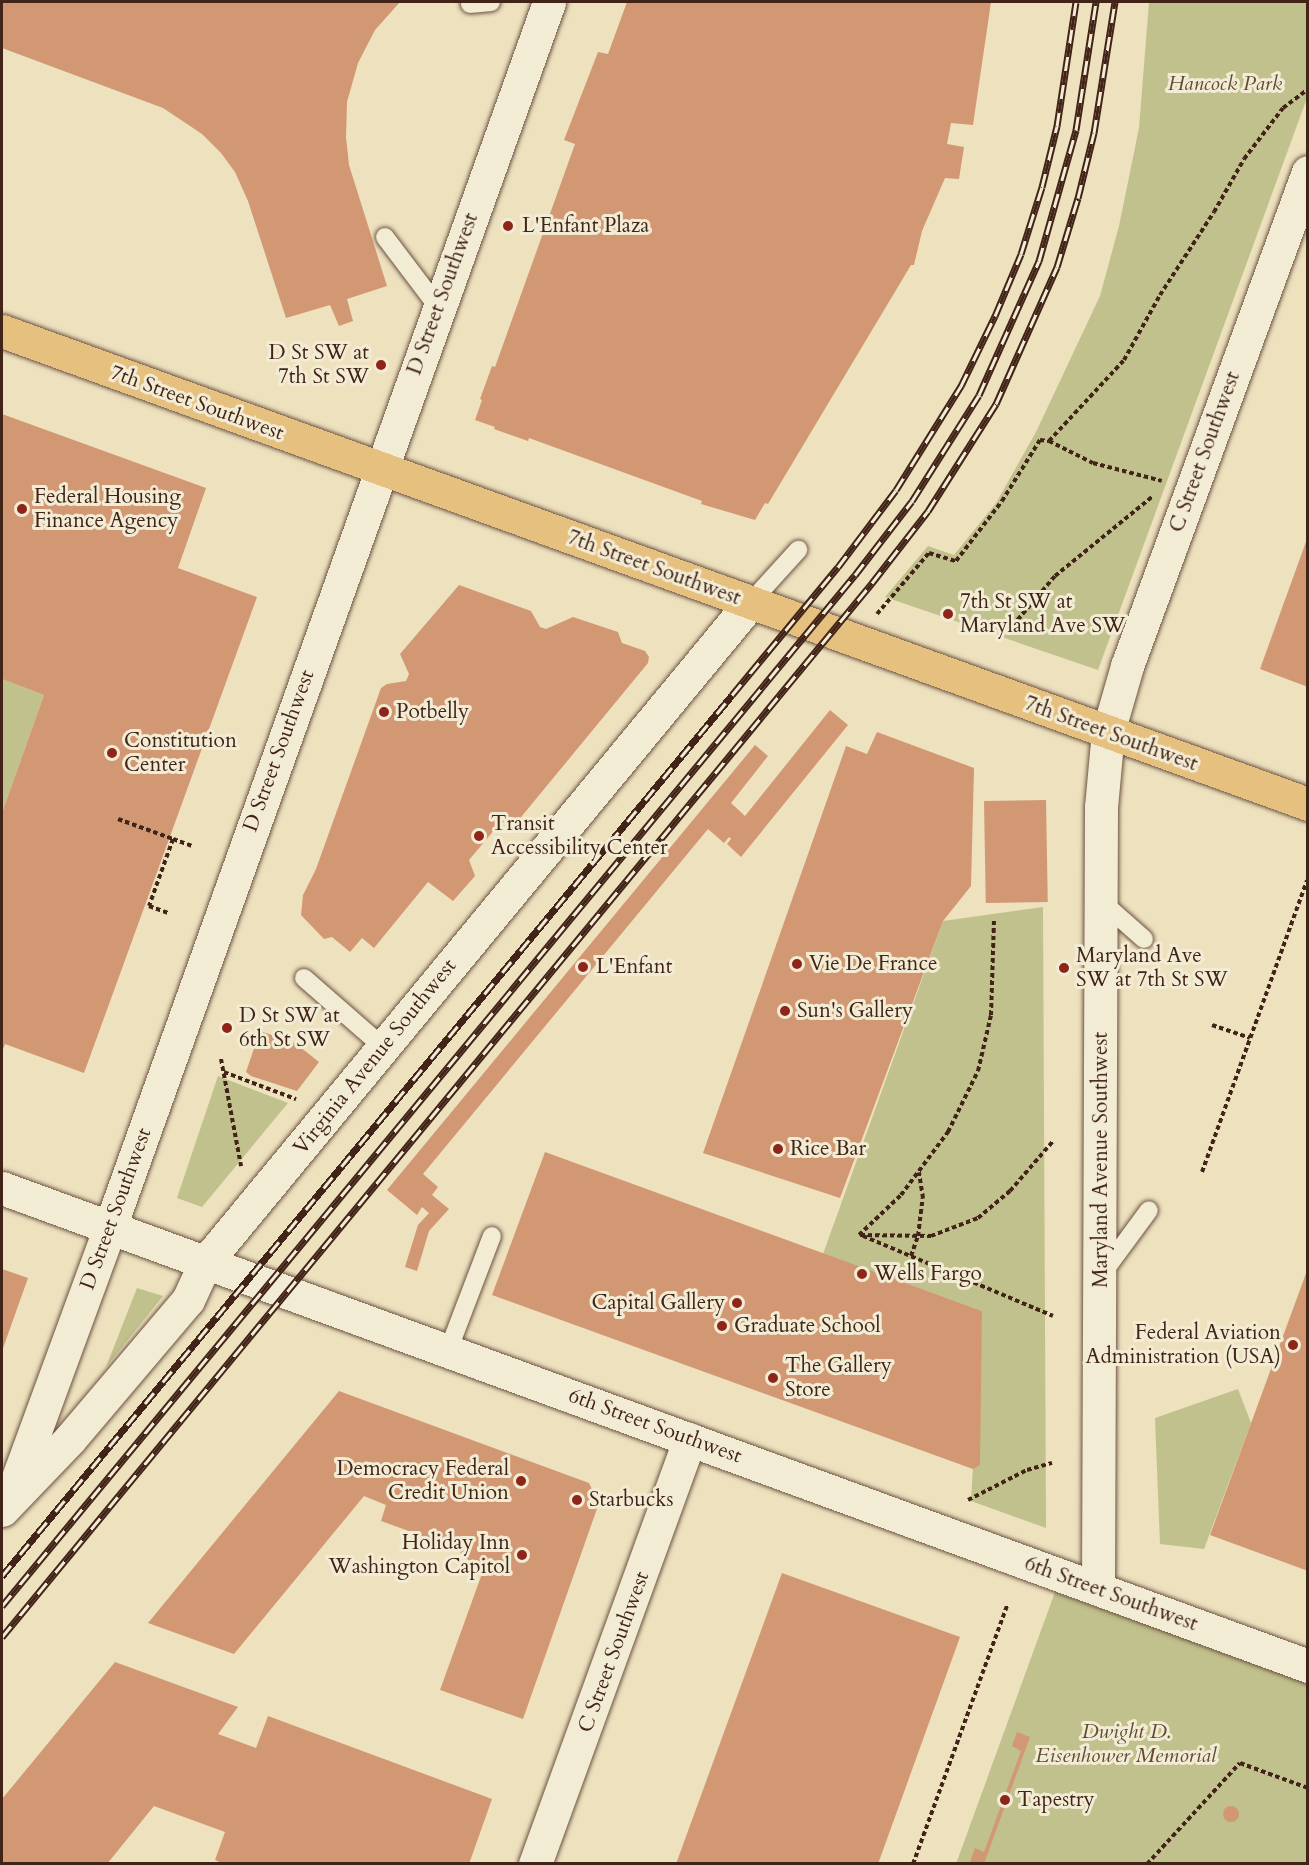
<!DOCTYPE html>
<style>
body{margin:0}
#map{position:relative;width:1309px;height:1865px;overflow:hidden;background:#ede1be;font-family:Cardo,serif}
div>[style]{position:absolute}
.green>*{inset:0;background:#c0c18c}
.building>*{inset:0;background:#d29874;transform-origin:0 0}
.round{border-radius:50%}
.path>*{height:4px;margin-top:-2px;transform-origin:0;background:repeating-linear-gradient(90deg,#412317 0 4.5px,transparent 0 7.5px)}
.roads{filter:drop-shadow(0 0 2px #6c5241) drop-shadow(0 0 2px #6c5241)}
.lane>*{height:18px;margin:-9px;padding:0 9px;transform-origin:9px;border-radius:9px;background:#f3ecd5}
.street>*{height:33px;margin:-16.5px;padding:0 16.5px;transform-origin:16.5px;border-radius:16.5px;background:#f3ecd5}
.secondary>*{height:33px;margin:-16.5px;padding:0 16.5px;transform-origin:16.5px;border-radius:16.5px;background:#f3ecd5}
.primary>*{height:33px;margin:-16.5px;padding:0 16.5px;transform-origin:16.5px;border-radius:16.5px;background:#e6c07f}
.rail>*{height:7px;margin-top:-3.5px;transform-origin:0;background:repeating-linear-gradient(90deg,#f3ecd5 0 14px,#412317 0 28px);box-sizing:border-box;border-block:2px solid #412317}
.dots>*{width:16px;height:16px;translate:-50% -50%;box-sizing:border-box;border:3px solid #f3ecd5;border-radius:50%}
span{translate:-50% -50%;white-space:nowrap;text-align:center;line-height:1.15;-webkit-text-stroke:6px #f3ecd5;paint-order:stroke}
.park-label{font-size:21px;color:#614a34;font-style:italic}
.poi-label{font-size:21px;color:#412317}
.left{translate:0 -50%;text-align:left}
.right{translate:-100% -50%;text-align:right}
.street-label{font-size:21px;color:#412317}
.frame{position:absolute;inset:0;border:3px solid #412317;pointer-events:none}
</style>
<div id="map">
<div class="green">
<i style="clip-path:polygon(1149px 2px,1307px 2px,1307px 98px,1098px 670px,885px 597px,928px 546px,954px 555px,996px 503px,1036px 432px,1100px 296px,1119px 226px,1139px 128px)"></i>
<i style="clip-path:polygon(2px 679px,44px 695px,2px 813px)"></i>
<i style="clip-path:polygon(1043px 907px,1046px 1528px,971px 1501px,982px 1311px,823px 1254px,943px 921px)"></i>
<i style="clip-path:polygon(218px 1076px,288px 1103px,202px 1207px,177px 1198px)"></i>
<i style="clip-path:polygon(137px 1288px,163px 1296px,106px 1367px)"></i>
<i style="clip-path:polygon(1238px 1389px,1251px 1423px,1204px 1549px,1160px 1544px,1155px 1418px)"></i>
<i style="clip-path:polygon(1055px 1592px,1307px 1681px,1307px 1863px,956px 1864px)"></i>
</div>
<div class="building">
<i style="clip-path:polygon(2px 2px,400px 2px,375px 30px,358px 63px,347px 102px,346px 137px,349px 165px,387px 286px,347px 299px,353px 321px,339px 326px,330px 305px,286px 318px,248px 201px,235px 172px,221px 153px,202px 134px,163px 108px,2px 48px)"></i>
<i style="clip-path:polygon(627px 2px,991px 2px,973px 125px,951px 123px,947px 144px,964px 147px,959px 179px,945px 178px,922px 231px,914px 265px,911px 265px,768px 504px,765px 503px,755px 520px,701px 504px,702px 501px,529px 438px,528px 441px,494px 429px,495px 427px,475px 420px,482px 400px,480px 399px,492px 366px,495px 367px,575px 144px,564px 140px,598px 52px,608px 54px)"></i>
<i style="clip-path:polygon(2px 414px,206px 488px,178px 568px,257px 597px,84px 1073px,5px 1044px,2px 1052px,2px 813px,44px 695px,2px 679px)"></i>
<i style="clip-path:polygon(1307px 539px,1308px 539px,1308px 687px,1260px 669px)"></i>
<i style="clip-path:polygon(459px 585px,531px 611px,540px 627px,546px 629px,573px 617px,618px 632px,622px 643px,645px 651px,649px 657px,648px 663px,517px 822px,501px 822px,469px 860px,475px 876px,453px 901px,428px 882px,374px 948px,362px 938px,350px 952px,332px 937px,324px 939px,301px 915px,303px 895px,316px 869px,381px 688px,387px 684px,406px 681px,409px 674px,400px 654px)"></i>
<i style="clip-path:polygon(830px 710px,848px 725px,741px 857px,727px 844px,731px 839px,729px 837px,724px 843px,708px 829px,423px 1174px,438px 1187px,432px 1195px,449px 1209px,429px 1231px,417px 1271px,405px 1267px,418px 1225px,429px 1213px,422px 1207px,417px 1215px,387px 1190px,755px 745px,768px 756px,731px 803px,745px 816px)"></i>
<i style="clip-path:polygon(877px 732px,974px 768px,971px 886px,943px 921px,840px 1198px,703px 1153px,846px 746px,867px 754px)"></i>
<i style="left:1046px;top:800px;width:102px;height:62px;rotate:89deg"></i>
<i style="clip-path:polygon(260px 1031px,295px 1043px,319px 1062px,297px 1091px,251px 1076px,246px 1072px)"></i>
<i style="clip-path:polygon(545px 1152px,982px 1311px,980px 1465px,973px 1469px,492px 1295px)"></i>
<i style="clip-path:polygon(1308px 1268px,1308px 1571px,1210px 1535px)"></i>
<i style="clip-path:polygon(2px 1269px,28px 1278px,2px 1351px)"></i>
<i style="clip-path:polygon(339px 1391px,589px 1483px,599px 1503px,523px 1719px,440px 1690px,484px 1568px,467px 1559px,456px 1548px,381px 1521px,386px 1505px,364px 1496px,234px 1654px,148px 1623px)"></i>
<i style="clip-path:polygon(782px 1573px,960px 1637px,878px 1864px,676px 1864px)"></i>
<i style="clip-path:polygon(115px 1662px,238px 1707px,218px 1734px,256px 1748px,268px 1716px,492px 1799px,469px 1864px,224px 1864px,215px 1860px,225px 1832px,154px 1806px,107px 1864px,2px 1864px,2px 1799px)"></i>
<i style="clip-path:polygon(1017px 1732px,1030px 1737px,984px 1864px,973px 1864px,970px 1862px,975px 1848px,984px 1852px,1021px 1751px,1012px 1746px)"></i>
<i class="round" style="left:1223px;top:1806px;width:16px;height:16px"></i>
</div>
<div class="path">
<i style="left:1049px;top:441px;width:110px;rotate:-47.2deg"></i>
<i style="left:1124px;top:360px;width:74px;rotate:-61deg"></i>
<i style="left:1160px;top:295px;width:99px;rotate:-57deg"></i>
<i style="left:1214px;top:212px;width:61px;rotate:-60.5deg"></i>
<i style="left:1244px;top:159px;width:64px;rotate:-52.6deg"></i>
<i style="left:1283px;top:108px;width:31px;rotate:-37deg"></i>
<i style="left:877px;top:614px;width:80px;rotate:-49.6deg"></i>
<i style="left:929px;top:553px;width:28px;rotate:17deg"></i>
<i style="left:956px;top:561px;width:76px;rotate:-52.5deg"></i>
<i style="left:1002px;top:501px;width:72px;rotate:-58.1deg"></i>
<i style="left:1040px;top:440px;width:9px;rotate:6deg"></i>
<i style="left:1049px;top:441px;width:49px;rotate:26.6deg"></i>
<i style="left:1093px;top:463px;width:71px;rotate:14.6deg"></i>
<i style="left:1008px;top:631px;width:72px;rotate:-49.5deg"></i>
<i style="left:1055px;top:576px;width:127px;rotate:-39.2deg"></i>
<i style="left:118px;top:819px;width:59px;rotate:20deg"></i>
<i style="left:173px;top:839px;width:71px;rotate:109.7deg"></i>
<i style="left:149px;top:906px;width:20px;rotate:20deg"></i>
<i style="left:173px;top:839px;width:20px;rotate:20deg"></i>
<i style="left:1212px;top:1025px;width:40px;rotate:18.9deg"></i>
<i style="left:221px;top:1059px;width:109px;rotate:79.4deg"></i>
<i style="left:224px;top:1072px;width:77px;rotate:20.6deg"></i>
<i style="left:1202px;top:1172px;width:310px;rotate:-70.2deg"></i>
<i style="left:859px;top:1235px;width:58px;rotate:-43.6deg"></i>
<i style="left:901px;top:1195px;width:79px;rotate:-53.3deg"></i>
<i style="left:948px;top:1132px;width:68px;rotate:-63.8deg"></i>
<i style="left:978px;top:1071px;width:57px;rotate:-76.9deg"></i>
<i style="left:991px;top:1015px;width:95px;rotate:-88.2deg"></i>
<i style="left:860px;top:1235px;width:71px;rotate:0.8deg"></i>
<i style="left:931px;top:1236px;width:50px;rotate:-21deg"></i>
<i style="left:978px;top:1218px;width:42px;rotate:-40.2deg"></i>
<i style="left:1010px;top:1191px;width:67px;rotate:-49.2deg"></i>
<i style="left:863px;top:1236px;width:206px;rotate:22.8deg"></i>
<i style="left:911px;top:1256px;width:21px;rotate:-71deg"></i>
<i style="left:918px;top:1236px;width:38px;rotate:-83deg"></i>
<i style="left:923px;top:1198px;width:26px;rotate:-99deg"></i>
<i style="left:968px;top:1500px;width:66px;rotate:-27deg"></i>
<i style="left:1027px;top:1470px;width:26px;rotate:-16deg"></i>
<i style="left:913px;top:1864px;width:275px;rotate:-70deg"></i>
<i style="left:1147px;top:1864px;width:137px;rotate:-47.4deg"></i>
<i style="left:1240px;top:1763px;width:72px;rotate:20.2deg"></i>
</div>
<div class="roads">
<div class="lane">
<i style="left:470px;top:4px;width:21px;rotate:-5deg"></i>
<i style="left:385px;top:237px;width:88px;rotate:52.9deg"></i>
<i style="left:750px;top:603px;width:72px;rotate:-47.8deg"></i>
<i style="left:1102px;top:902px;width:56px;rotate:41.4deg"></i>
<i style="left:304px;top:978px;width:105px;rotate:41.1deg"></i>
<i style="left:1102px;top:1274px;width:79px;rotate:-53.7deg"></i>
<i style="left:448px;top:1351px;width:123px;rotate:-69.1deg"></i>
</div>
<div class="street">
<i style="left:13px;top:1491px;width:281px;rotate:-69.8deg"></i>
<i style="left:2px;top:1510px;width:98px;rotate:-46.2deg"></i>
<i style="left:70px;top:1439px;width:182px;rotate:-49.7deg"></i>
<i style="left:188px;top:1300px;width:41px;rotate:-65.3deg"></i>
<i style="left:205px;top:1263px;width:856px;rotate:-50.45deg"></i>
</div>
<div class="secondary">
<i style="left:2px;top:1188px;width:1391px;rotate:20.1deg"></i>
<i style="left:110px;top:1227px;width:1301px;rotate:-70.28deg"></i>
<i style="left:1098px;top:1588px;width:781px;rotate:-89.78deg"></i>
<i style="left:1101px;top:807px;width:75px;rotate:-84.7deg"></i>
<i style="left:1108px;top:732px;width:69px;rotate:-73.9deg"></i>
<i style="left:1127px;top:666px;width:526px;rotate:-69.88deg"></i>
<i style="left:535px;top:1864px;width:452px;rotate:-70deg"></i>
</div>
<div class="primary">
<i style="left:2px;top:331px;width:1389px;rotate:19.91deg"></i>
</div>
</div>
<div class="rail">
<i style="left:2px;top:1576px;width:1144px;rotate:-50.35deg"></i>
<i style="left:732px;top:695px;width:166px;rotate:-50.4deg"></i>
<i style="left:838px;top:567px;width:96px;rotate:-53deg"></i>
<i style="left:896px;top:490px;width:123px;rotate:-58deg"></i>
<i style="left:961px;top:386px;width:78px;rotate:-64.1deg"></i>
<i style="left:995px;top:316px;width:67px;rotate:-67.2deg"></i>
<i style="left:1021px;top:254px;width:70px;rotate:-72.6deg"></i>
<i style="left:1042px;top:187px;width:63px;rotate:-76.2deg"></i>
<i style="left:1057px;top:126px;width:125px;rotate:-81.3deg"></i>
<i style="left:2px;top:1606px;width:1338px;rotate:-50.4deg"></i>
<i style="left:855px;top:575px;width:93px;rotate:-52.4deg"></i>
<i style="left:912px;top:501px;width:125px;rotate:-57.7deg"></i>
<i style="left:979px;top:395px;width:147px;rotate:-65.9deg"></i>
<i style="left:1039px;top:261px;width:136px;rotate:-74.2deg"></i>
<i style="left:1076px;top:130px;width:130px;rotate:-81.1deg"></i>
<i style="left:2px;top:1637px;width:1367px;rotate:-50.46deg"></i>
<i style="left:872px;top:583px;width:91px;rotate:-52.1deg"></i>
<i style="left:928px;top:511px;width:127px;rotate:-57.6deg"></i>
<i style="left:996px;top:404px;width:150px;rotate:-66deg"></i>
<i style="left:1057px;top:267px;width:72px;rotate:-73.1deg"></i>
<i style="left:1078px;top:198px;width:67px;rotate:-76.2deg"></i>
<i style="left:1094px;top:133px;width:133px;rotate:-80.9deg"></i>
</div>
<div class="dots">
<i style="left:508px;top:226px;background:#8f2418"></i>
<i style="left:381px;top:365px;background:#8f2418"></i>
<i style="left:22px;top:509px;background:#8f2418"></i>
<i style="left:948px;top:614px;background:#8f2418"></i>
<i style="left:384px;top:712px;background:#8f2418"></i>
<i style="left:112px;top:753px;background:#8f2418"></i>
<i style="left:479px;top:836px;background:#8f2418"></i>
<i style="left:797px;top:964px;background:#8f2418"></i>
<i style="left:583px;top:967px;background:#8f2418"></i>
<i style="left:1064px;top:968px;background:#8f2418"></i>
<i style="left:785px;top:1011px;background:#8f2418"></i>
<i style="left:227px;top:1028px;background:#8f2418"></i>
<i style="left:778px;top:1149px;background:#8f2418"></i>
<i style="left:862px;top:1274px;background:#8f2418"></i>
<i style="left:737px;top:1303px;background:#8f2418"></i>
<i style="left:722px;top:1326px;background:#8f2418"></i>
<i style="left:1293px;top:1345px;background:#8f2418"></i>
<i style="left:773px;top:1378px;background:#8f2418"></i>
<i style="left:521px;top:1481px;background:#8f2418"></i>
<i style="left:577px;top:1500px;background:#8f2418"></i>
<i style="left:522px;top:1555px;background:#8f2418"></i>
<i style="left:1005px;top:1800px;background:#8f2418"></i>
</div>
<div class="park-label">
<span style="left:1225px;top:84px">Hancock Park</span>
<span style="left:1126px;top:1744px">Dwight D.<br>Eisenhower Memorial</span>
</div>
<div class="poi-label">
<span class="left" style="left:522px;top:226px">L'Enfant Plaza</span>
<span class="right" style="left:369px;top:365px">D St SW at<br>7th St SW</span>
<span class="left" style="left:34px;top:509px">Federal Housing<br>Finance Agency</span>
<span class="left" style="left:960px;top:614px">7th St SW at<br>Maryland Ave SW</span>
<span class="left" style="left:396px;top:712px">Potbelly</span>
<span class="left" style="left:124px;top:753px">Constitution<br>Center</span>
<span class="left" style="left:491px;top:836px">Transit<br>Accessibility Center</span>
<span class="left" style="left:1076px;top:968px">Maryland Ave<br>SW at 7th St SW</span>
<span class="left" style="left:809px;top:964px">Vie De France</span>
<span class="left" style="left:596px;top:967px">L'Enfant</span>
<span class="left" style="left:797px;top:1011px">Sun's Gallery</span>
<span class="left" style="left:239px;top:1028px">D St SW at<br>6th St SW</span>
<span class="left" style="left:790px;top:1149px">Rice Bar</span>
<span class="left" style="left:874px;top:1274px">Wells Fargo</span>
<span class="right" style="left:725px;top:1303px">Capital Gallery</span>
<span class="left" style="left:734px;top:1326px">Graduate School</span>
<span class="right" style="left:1281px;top:1345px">Federal Aviation<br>Administration (USA)</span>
<span class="left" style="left:785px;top:1378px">The Gallery<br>Store</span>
<span class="right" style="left:509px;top:1481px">Democracy Federal<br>Credit Union</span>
<span class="left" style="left:589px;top:1500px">Starbucks</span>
<span class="right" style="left:510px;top:1555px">Holiday Inn<br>Washington Capitol</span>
<span class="left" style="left:1017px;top:1800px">Tapestry</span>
</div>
<div class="street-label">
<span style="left:443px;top:294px;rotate:-70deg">D Street Southwest</span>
<span style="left:197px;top:403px;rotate:20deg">7th Street Southwest</span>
<span style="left:1205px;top:452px;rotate:-70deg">C Street Southwest</span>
<span style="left:654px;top:568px;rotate:20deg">7th Street Southwest</span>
<span style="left:1111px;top:734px;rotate:20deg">7th Street Southwest</span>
<span style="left:279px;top:751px;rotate:-70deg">D Street Southwest</span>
<span style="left:375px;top:1057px;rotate:-51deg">Virginia Avenue Southwest</span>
<span style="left:1101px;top:1160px;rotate:-90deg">Maryland Avenue Southwest</span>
<span style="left:116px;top:1209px;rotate:-70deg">D Street Southwest</span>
<span style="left:655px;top:1426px;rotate:20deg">6th Street Southwest</span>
<span style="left:1111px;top:1594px;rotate:20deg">6th Street Southwest</span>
<span style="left:614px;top:1652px;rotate:-70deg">C Street Southwest</span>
</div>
<div class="frame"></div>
</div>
